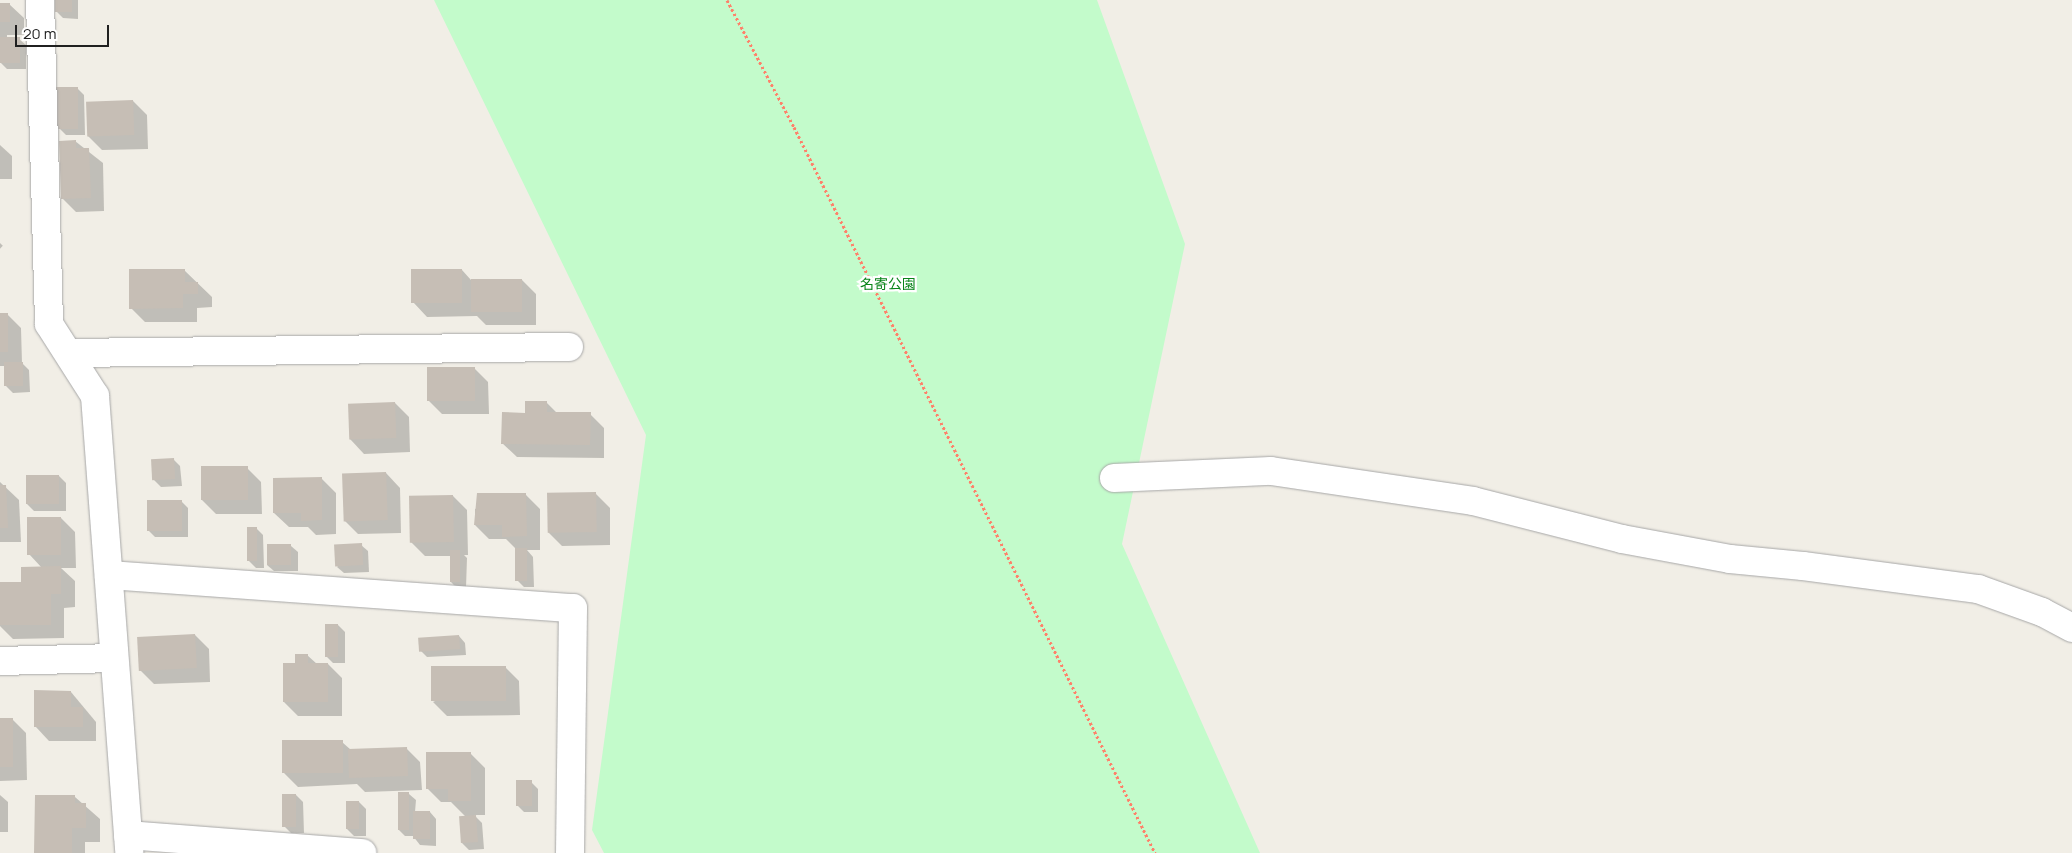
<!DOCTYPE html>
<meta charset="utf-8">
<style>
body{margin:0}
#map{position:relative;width:2072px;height:853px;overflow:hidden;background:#f1eee6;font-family:Manrope,"Noto Sans JP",sans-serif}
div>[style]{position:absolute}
.park>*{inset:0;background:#c3fbcb}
.shadow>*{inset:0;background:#0003;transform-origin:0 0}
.building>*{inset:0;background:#c6beb5;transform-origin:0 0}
.path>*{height:3px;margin-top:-1.5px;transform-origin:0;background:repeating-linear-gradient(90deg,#fe816a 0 2.5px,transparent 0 5px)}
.roads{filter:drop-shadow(0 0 1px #a7a7a7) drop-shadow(0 0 1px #a7a7a7)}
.minor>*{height:28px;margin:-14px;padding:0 14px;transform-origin:14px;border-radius:14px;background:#fff}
span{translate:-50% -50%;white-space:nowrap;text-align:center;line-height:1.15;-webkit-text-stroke:4.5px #fff;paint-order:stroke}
.park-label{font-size:14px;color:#088419}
.scale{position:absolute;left:15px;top:25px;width:94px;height:22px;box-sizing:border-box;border:2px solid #202020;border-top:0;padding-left:6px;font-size:15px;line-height:18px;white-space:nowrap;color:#202020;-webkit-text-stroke:4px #fff;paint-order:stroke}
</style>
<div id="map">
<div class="park">
<i style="clip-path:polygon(434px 0,1097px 0,1185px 244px,1122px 544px,1260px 853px,604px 853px,592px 830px,646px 435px)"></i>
</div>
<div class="shadow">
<i style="clip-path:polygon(57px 0,78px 0,78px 19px,63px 18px,56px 11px)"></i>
<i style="clip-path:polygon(0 4px,9px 4px,24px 18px,24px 35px,7px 35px,7px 39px,19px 39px,26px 45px,26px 69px,7px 69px,0 62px)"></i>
<i style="clip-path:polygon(77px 88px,84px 95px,85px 135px,66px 135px,59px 128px)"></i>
<i style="clip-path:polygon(133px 101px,147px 115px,148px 149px,102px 150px,88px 136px)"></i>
<i style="clip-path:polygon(75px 141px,103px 163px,104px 211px,76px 212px,62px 198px)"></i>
<i style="clip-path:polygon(0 145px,12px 156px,12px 179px,0 179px)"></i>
<i style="left:0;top:243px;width:4px;height:39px;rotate:45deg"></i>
<i style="clip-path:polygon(184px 270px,212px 297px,212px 307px,197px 308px,197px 322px,145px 322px,131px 308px)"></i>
<i style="clip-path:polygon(462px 270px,471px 280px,522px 280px,536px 294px,536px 325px,486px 325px,477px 316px,427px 317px,413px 302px)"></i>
<i style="clip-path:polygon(0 314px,7px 314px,21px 328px,22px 363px,29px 370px,30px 392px,13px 393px,6px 386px,5px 366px,0 366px)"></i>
<i style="clip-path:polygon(474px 368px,488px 382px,489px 414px,442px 414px,428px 400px)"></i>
<i style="clip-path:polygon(546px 402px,557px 413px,590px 414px,604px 428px,604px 458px,517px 457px,502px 443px,526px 414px)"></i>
<i style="clip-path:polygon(395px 403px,409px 417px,410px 452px,364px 454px,350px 439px)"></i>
<i style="clip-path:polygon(173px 459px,180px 466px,182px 486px,161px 487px,154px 480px)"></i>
<i style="clip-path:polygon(247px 468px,261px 482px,262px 514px,216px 514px,202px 500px)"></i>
<i style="clip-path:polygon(386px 473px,400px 488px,401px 533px,358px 534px,344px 520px)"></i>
<i style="clip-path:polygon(59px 476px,66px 483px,66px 511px,34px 511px,27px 504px)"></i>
<i style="clip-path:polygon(322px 479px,336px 493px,336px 534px,316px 535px,308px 527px,289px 527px,274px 513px)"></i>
<i style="clip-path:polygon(0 482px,19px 500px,21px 542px,0 542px)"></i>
<i style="clip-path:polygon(596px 494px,610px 508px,610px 545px,562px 546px,548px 532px)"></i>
<i style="clip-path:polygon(526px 495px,540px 509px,540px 550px,527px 550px,533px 557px,534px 587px,524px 587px,517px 580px,516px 549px,506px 539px,489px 539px,475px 525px,475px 509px)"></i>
<i style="clip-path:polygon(453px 496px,467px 510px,468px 555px,464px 555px,467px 558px,466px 588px,457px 588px,450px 581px,451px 556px,425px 556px,411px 542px)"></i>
<i style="clip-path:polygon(181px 501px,188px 508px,188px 537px,155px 537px,148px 530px)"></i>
<i style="clip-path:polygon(61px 518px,75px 532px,76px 568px,61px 568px,75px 581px,75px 607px,64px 608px,64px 638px,13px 639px,0 626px,0 583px,22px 583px,42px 568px,29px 554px)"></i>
<i style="clip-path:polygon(256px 528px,263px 535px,264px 568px,256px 568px,249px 561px)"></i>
<i style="clip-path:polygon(361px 545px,368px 551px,369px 572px,344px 573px,337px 567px)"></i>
<i style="clip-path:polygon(291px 546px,298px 552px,298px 571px,274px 571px,267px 565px)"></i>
<i style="clip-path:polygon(338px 625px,345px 632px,345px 663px,333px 663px,326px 656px)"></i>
<i style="clip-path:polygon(195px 635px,209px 649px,210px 682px,154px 684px,140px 670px)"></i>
<i style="clip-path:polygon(459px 636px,465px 643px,466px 655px,427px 657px,420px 650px)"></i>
<i style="clip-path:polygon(307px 655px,317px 664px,328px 664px,342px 678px,342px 716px,298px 716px,284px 702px,296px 664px)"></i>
<i style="clip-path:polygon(505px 667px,519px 681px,520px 715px,447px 716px,433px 702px)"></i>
<i style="clip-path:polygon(71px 692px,96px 722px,96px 741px,49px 741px,35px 726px)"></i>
<i style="clip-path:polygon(12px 719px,26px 733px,27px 780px,0 781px,0 720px)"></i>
<i style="clip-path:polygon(342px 742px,351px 750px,406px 748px,420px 762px,422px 790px,365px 792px,357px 784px,298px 787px,284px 773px)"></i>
<i style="clip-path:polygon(471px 754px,485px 768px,485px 815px,474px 815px,482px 823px,484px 849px,469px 850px,462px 843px,466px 817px,451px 802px,441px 802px,427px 788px)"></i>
<i style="clip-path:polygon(531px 782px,538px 789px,538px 812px,524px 812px,517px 805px)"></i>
<i style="clip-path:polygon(409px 794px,416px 800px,415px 812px,430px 812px,436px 819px,436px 846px,420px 845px,413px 836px,405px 836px,398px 829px)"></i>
<i style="clip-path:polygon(0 795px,8px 802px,8px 832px,0 832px)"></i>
<i style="clip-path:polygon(296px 795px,303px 802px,304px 833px,291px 833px,284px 826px)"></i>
<i style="clip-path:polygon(75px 797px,100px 819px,100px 842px,85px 842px,85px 853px,35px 853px)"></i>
<i style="clip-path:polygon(359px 802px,366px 809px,366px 836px,354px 836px,347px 829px)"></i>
</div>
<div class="building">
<i style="left:55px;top:0;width:17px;height:12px"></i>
<i style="left:0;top:3px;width:10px;height:19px"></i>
<i style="left:0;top:37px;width:20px;height:26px"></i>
<i style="left:56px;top:87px;width:22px;height:42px"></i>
<i style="left:133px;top:100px;width:35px;height:47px;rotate:88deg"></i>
<i style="clip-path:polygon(76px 140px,76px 148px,89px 148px,91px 198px,61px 199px,59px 141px)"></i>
<i style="clip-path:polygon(129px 269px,185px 269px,185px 282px,198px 282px,198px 294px,183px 294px,183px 308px,129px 309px)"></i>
<i style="left:411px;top:269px;width:51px;height:34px"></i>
<i style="left:471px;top:279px;width:51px;height:33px"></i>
<i style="left:0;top:313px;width:8px;height:39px"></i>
<i style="left:23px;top:362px;width:24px;height:19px;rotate:90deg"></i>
<i style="left:427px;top:367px;width:48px;height:34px"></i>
<i style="clip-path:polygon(525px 401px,547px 401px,547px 412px,591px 412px,590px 445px,501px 444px,502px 412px,525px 413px)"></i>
<i style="left:395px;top:402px;width:36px;height:47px;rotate:88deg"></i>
<i style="left:174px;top:458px;width:21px;height:23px;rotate:87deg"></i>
<i style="left:201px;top:466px;width:47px;height:34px"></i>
<i style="left:386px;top:472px;width:48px;height:44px;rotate:88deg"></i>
<i style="left:26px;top:475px;width:33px;height:29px"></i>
<i style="clip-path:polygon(322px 477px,322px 520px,301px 521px,301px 513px,273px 513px,273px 478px)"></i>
<i style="clip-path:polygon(0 485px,6px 485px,8px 528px,0 528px)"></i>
<i style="left:596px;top:492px;width:40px;height:49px;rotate:89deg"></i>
<i style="clip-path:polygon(477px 493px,526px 493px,527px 536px,502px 537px,502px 525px,474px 525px)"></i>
<i style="left:453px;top:495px;width:47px;height:44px;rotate:89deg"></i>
<i style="left:147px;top:500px;width:35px;height:31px"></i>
<i style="left:27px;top:517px;width:34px;height:38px"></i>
<i style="left:247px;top:527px;width:10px;height:34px"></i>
<i style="left:362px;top:543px;width:22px;height:28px;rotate:87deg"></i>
<i style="left:267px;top:544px;width:24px;height:21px"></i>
<i style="left:515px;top:548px;width:12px;height:33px"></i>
<i style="left:450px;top:550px;width:10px;height:32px"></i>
<i style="clip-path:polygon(61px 566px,61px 594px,51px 594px,51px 625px,0 625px,0 582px,21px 582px,21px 567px)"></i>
<i style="left:325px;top:624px;width:13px;height:33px"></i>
<i style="left:195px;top:634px;width:34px;height:58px;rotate:87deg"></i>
<i style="left:459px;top:635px;width:14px;height:41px;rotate:86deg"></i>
<i style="clip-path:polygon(295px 654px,308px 654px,308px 663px,328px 663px,328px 702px,283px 702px,283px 663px,295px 663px)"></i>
<i style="left:506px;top:666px;width:35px;height:75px;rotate:90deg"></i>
<i style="clip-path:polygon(34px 690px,71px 691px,71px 707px,83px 707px,83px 727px,34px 727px)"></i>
<i style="left:0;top:718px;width:13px;height:49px"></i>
<i style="left:343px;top:740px;width:33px;height:61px;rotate:90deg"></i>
<i style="left:407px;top:747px;width:29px;height:59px;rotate:88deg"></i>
<i style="clip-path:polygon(426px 752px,471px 752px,471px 801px,448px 801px,448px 789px,426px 789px)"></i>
<i style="left:516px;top:780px;width:16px;height:26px"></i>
<i style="left:398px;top:792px;width:11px;height:38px"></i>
<i style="left:282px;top:794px;width:14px;height:33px"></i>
<i style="clip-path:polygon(35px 795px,75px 795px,75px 803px,86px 803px,86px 828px,72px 828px,72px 853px,34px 853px)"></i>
<i style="left:346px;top:801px;width:13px;height:28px"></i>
<i style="left:413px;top:811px;width:17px;height:28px"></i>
<i style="left:476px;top:815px;width:27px;height:17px;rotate:86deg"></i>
</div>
<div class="path">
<i style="left:727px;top:0;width:144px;rotate:62.2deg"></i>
<i style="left:794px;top:127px;width:811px;rotate:63.56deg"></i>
</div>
<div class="roads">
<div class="minor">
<i style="left:40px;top:0;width:324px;rotate:88.4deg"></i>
<i style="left:49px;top:324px;width:85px;rotate:57.4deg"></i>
<i style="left:95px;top:396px;width:458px;rotate:85.7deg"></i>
<i style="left:69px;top:353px;width:500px;rotate:-0.69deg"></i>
<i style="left:1114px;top:478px;width:157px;rotate:-2.6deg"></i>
<i style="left:1271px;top:471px;width:204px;rotate:8.4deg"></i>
<i style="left:1473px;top:501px;width:154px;rotate:14.3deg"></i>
<i style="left:1622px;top:539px;width:110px;rotate:10.5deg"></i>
<i style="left:1730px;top:559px;width:73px;rotate:5.5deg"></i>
<i style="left:1803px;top:566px;width:177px;rotate:7.5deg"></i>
<i style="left:1978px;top:589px;width:68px;rotate:19.8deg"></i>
<i style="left:2042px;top:612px;width:34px;rotate:28deg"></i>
<i style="left:109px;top:575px;width:465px;rotate:4.1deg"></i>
<i style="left:573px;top:608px;width:245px;rotate:90.7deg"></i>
<i style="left:0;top:661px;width:113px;rotate:-1.5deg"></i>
<i style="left:128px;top:835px;width:235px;rotate:4.4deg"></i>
</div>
</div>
<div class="park-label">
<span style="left:888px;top:284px">名寄公園</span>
</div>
<div class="scale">20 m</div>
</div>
